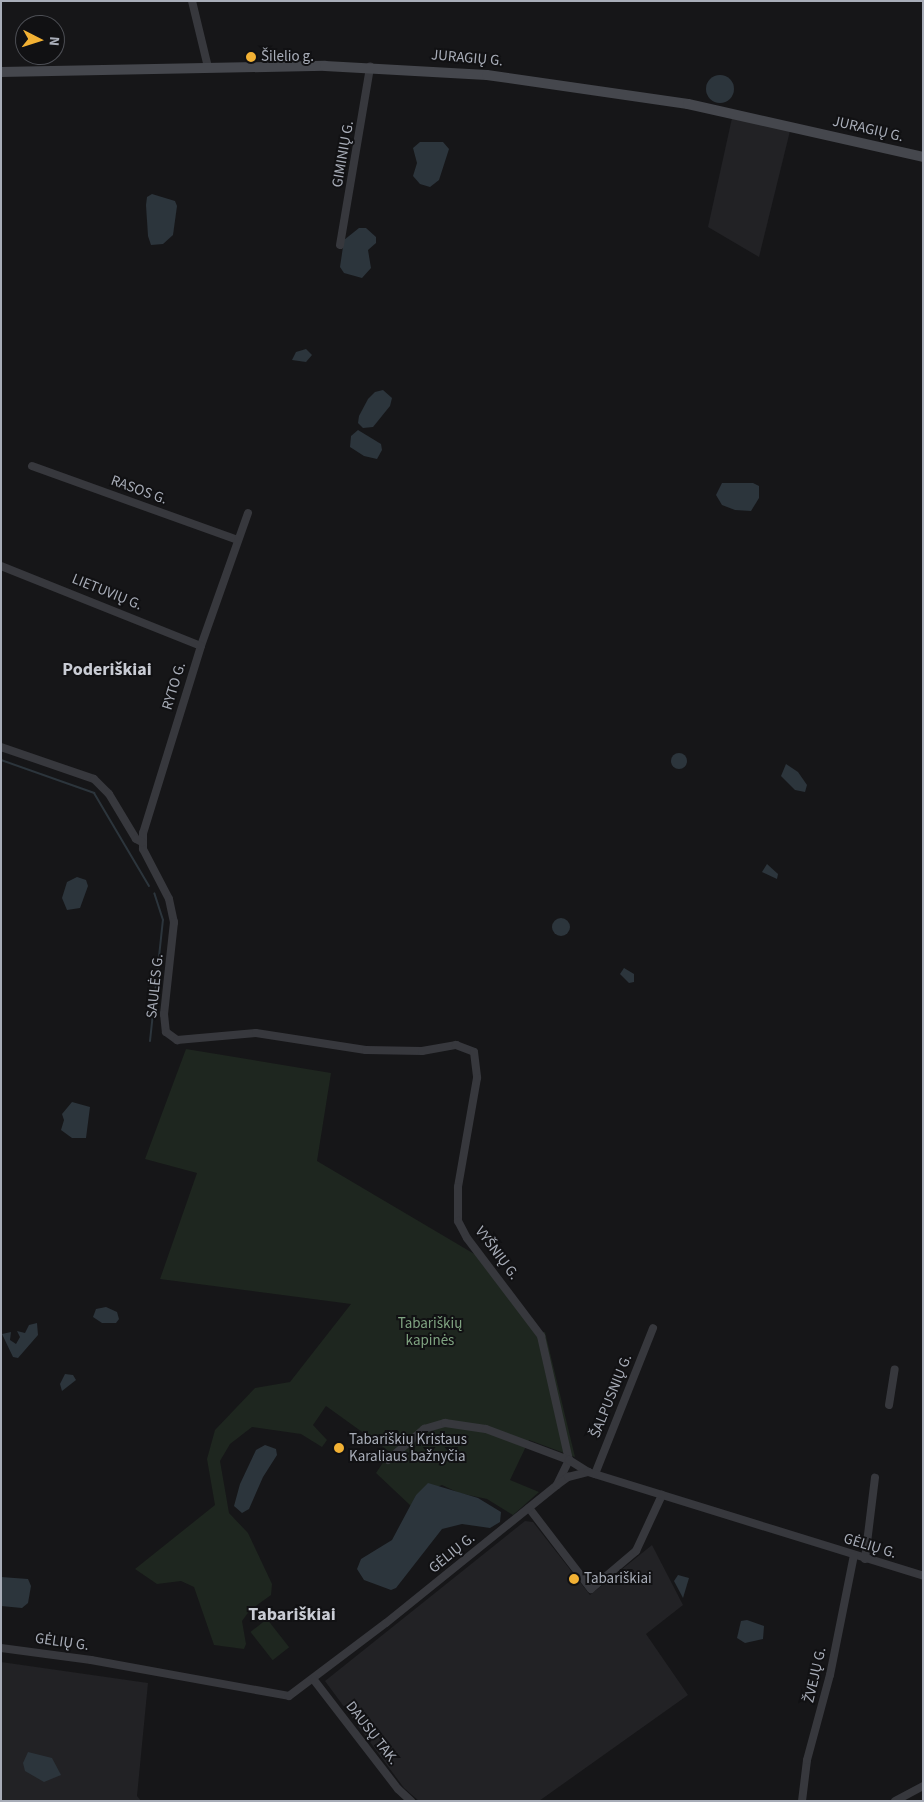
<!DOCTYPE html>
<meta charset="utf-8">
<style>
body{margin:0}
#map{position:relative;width:924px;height:1802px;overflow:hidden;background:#161618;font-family:"Source Sans 3",sans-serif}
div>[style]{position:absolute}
.built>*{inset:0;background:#222225}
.green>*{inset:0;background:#1e261f;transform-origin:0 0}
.water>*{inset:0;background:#2c353c}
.round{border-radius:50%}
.stream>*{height:2px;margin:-1px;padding:0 1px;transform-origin:1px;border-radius:1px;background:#2c353c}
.street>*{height:8px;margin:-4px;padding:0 4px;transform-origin:4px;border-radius:4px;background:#37383d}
.secondary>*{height:10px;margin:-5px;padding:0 5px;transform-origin:5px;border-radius:5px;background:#45474d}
.dots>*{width:14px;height:14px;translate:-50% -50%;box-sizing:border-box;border:2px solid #111113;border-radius:50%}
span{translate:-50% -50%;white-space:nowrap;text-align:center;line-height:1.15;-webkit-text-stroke:4px #111113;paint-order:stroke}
.poi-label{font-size:15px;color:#a8adb8}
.left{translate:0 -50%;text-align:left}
.street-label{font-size:15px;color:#a8adb8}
.park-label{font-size:15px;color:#7fa381}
.quarter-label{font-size:18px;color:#c9ccd4;font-weight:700}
.frame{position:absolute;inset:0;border:2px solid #a8adb8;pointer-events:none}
.north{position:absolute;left:15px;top:15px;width:50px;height:50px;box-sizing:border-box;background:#111113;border:1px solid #4d4f55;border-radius:50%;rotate:95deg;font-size:14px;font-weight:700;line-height:20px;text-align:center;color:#a8adb8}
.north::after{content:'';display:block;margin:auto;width:18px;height:22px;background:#f2b134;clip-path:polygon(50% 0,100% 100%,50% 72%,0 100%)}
</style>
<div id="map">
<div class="built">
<i style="clip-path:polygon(732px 118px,790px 131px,759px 257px,708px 227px)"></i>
<i style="clip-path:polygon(525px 1521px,533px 1522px,590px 1595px,652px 1545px,683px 1605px,646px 1634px,688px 1695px,539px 1801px,419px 1801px,404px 1788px,325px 1681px)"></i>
<i style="clip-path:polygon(1px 1662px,148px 1683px,137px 1796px,141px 1801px,1px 1801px)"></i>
</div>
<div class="green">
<i style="clip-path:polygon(186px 1049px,331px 1073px,317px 1161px,476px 1255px,537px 1333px,545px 1332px,575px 1457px,529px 1440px,510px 1480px,539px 1492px,513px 1515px,487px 1499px,459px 1493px,442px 1485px,416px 1495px,411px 1506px,376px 1473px,390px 1452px,326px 1406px,313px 1425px,327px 1440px,322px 1447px,301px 1434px,252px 1427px,230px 1444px,220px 1461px,229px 1513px,248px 1533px,272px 1584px,271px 1595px,250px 1610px,242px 1621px,246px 1644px,244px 1649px,214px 1645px,194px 1587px,181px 1581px,157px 1584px,135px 1569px,215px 1505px,207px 1459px,215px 1430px,255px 1388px,290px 1382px,351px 1304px,160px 1279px,197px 1173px,145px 1159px)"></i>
<i style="left:267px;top:1619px;width:36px;height:21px;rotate:52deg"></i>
</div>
<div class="water">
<i class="round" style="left:706px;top:75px;width:28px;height:28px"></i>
<i style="clip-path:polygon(420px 142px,443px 142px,449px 149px,439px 180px,430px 187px,420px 184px,413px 176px,417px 163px,413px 148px)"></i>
<i style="clip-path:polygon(152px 194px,175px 201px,177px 206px,173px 235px,163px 244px,151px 245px,148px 236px,146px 205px,147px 197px)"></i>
<i style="clip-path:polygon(359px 228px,366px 228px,376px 237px,376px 243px,368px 250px,371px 268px,362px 278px,344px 273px,340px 267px,344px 240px)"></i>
<i style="clip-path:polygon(306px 349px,312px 355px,306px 362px,292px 360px,296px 352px)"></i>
<i style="clip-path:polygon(383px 390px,392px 398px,390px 406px,373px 427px,363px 428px,358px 423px,359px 416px,368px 399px,375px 392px)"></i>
<i style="clip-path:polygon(358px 430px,381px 444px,382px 450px,377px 459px,364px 456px,350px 447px,351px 436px)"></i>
<i style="clip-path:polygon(722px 483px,753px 483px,759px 486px,759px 498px,751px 511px,735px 510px,722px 505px,716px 495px)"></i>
<i class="round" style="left:671px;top:753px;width:16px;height:16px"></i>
<i style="clip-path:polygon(786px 764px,798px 772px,807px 785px,805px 792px,795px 790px,781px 776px)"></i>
<i style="clip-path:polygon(767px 864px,778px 874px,777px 879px,762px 872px)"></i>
<i style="clip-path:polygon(77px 877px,86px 880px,88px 886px,80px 908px,67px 910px,62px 898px,67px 882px)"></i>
<i class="round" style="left:552px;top:918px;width:18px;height:18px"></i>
<i style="clip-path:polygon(624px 968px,634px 974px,634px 982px,629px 983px,620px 974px)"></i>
<i style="clip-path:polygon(72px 1102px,90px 1107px,86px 1138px,72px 1138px,61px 1130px,64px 1120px,62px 1114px)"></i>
<i style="clip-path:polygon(106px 1307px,117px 1312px,119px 1319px,116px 1323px,102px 1323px,93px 1317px,96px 1309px)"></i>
<i style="clip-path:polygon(37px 1323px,38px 1335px,18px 1358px,13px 1357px,2px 1334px,11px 1332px,10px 1340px,16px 1344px,20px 1337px,17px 1331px,25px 1333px,29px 1325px)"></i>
<i style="clip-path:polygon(65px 1374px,73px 1375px,76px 1380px,62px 1391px,60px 1384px)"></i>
<i style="clip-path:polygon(265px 1445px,276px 1449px,277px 1455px,263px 1477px,249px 1509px,242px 1513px,234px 1506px,240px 1484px,256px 1450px)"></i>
<i style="clip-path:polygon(428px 1483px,478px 1498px,501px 1512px,500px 1522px,490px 1528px,462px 1524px,442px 1529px,396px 1588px,391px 1590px,364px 1580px,357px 1569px,361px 1559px,392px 1540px,416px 1495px)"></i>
<i style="clip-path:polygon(678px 1575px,689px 1578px,683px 1598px,674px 1581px)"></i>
<i style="clip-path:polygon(1px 1577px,28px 1579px,31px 1586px,28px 1603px,22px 1608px,1px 1606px)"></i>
<i style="clip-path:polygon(747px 1620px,764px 1626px,763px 1639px,745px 1643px,737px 1638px,741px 1621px)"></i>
<i style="clip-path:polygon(28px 1752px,52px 1758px,61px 1775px,44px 1782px,25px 1771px,23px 1763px)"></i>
</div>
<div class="stream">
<i style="left:1px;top:760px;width:99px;rotate:19.5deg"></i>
<i style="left:94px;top:793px;width:108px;rotate:59.4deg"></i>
<i style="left:150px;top:1041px;width:122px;rotate:-83.9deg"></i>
<i style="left:163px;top:920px;width:28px;rotate:-108deg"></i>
</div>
<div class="street">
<i style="left:192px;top:1px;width:68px;rotate:76.4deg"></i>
<i style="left:340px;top:245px;width:181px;rotate:-80.4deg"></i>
<i style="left:32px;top:466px;width:218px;rotate:19.8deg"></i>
<i style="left:248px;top:513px;width:141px;rotate:109.5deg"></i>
<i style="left:201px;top:646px;width:196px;rotate:107.2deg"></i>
<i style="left:143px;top:833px;width:16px;rotate:90deg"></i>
<i style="left:143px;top:849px;width:56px;rotate:62.5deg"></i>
<i style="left:169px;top:899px;width:24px;rotate:78deg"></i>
<i style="left:174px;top:922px;width:93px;rotate:96.2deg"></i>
<i style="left:164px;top:1014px;width:18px;rotate:84deg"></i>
<i style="left:166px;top:1032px;width:14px;rotate:36deg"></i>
<i style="left:177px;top:1040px;width:79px;rotate:-5.1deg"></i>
<i style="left:256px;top:1033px;width:111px;rotate:8.8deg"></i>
<i style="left:366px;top:1050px;width:56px;rotate:1deg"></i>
<i style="left:422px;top:1051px;width:35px;rotate:-10deg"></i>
<i style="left:456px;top:1045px;width:19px;rotate:21deg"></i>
<i style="left:474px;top:1052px;width:26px;rotate:83deg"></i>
<i style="left:477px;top:1078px;width:111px;rotate:99.9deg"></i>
<i style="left:458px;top:1187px;width:34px;rotate:90deg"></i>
<i style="left:458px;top:1221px;width:19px;rotate:62deg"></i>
<i style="left:467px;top:1238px;width:123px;rotate:52.9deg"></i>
<i style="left:541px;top:1336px;width:127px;rotate:77.3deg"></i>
<i style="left:569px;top:1460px;width:28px;rotate:116deg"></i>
<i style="left:1px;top:566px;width:215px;rotate:21.8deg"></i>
<i style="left:1px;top:747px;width:98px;rotate:19deg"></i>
<i style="left:94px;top:779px;width:21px;rotate:45deg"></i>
<i style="left:109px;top:794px;width:52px;rotate:59deg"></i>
<i style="left:136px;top:839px;width:7px;rotate:27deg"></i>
<i style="left:889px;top:1405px;width:36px;rotate:-81deg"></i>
<i style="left:388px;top:1460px;width:48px;rotate:-40.7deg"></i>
<i style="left:424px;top:1429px;width:22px;rotate:-16deg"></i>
<i style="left:445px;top:1423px;width:41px;rotate:8.3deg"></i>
<i style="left:486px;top:1429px;width:89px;rotate:20.5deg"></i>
<i style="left:569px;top:1460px;width:22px;rotate:32deg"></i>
<i style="left:595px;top:1474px;width:157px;rotate:-68.3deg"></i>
<i style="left:529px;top:1508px;width:102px;rotate:52.6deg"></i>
<i style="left:591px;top:1589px;width:59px;rotate:-40.2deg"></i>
<i style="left:636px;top:1551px;width:62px;rotate:-65.1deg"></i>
<i style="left:865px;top:1559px;width:82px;rotate:-83deg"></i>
<i style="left:1px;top:1648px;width:91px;rotate:7.6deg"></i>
<i style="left:91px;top:1660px;width:201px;rotate:10.3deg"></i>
<i style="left:289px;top:1696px;width:121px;rotate:-37deg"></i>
<i style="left:386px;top:1623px;width:220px;rotate:-38.9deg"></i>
<i style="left:557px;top:1485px;width:14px;rotate:-36deg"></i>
<i style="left:568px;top:1477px;width:21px;rotate:-14deg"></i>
<i style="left:588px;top:1472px;width:351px;rotate:17.2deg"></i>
<i style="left:314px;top:1680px;width:138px;rotate:52.4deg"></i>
<i style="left:398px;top:1789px;width:18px;rotate:43deg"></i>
<i style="left:802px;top:1801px;width:41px;rotate:-83deg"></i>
<i style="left:807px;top:1760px;width:88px;rotate:-74.9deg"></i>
<i style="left:830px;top:1675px;width:122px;rotate:-78.7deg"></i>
<i style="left:895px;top:1801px;width:32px;rotate:-28deg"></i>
</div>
<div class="secondary">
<i style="left:1px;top:72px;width:324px;rotate:-1.1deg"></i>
<i style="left:325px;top:66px;width:162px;rotate:3.2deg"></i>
<i style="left:487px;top:75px;width:203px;rotate:8.2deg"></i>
<i style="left:688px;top:104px;width:241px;rotate:12.7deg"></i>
</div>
<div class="dots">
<i style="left:251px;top:57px;background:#f2b134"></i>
<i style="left:339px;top:1448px;background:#f2b134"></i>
<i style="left:574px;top:1579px;background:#f2b134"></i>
</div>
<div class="poi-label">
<span class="left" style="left:261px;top:57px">Šilelio g.</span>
<span class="left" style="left:349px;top:1448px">Tabariškių Kristaus<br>Karaliaus bažnyčia</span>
<span class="left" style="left:584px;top:1579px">Tabariškiai</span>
</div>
<div class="street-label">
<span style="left:467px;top:58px;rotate:5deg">JURAGIŲ G.</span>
<span style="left:868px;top:129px;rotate:13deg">JURAGIŲ G.</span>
<span style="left:343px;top:154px;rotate:-80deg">GIMINIŲ G.</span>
<span style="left:139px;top:490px;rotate:20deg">RASOS G.</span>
<span style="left:107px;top:592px;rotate:22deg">LIETUVIŲ G.</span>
<span style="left:174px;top:686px;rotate:-73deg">RYTO G.</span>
<span style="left:155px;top:986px;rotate:-84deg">SAULĖS G.</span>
<span style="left:497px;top:1253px;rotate:53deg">VYŠNIŲ G.</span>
<span style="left:611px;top:1396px;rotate:-68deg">ŠALPUSNIŲ G.</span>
<span style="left:870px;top:1546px;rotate:17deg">GĖLIŲ G.</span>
<span style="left:452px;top:1553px;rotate:-39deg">GĖLIŲ G.</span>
<span style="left:62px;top:1642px;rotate:8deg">GĖLIŲ G.</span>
<span style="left:815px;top:1675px;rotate:-77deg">ŽVEJŲ G.</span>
<span style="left:372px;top:1733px;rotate:52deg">DAUSŲ TAK.</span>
</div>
<div class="park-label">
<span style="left:430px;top:1332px">Tabariškių<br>kapinės</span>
</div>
<div class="quarter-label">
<span style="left:107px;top:670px">Poderiškiai</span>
<span style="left:292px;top:1615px">Tabariškiai</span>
</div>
<div class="frame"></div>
<div class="north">N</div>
</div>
